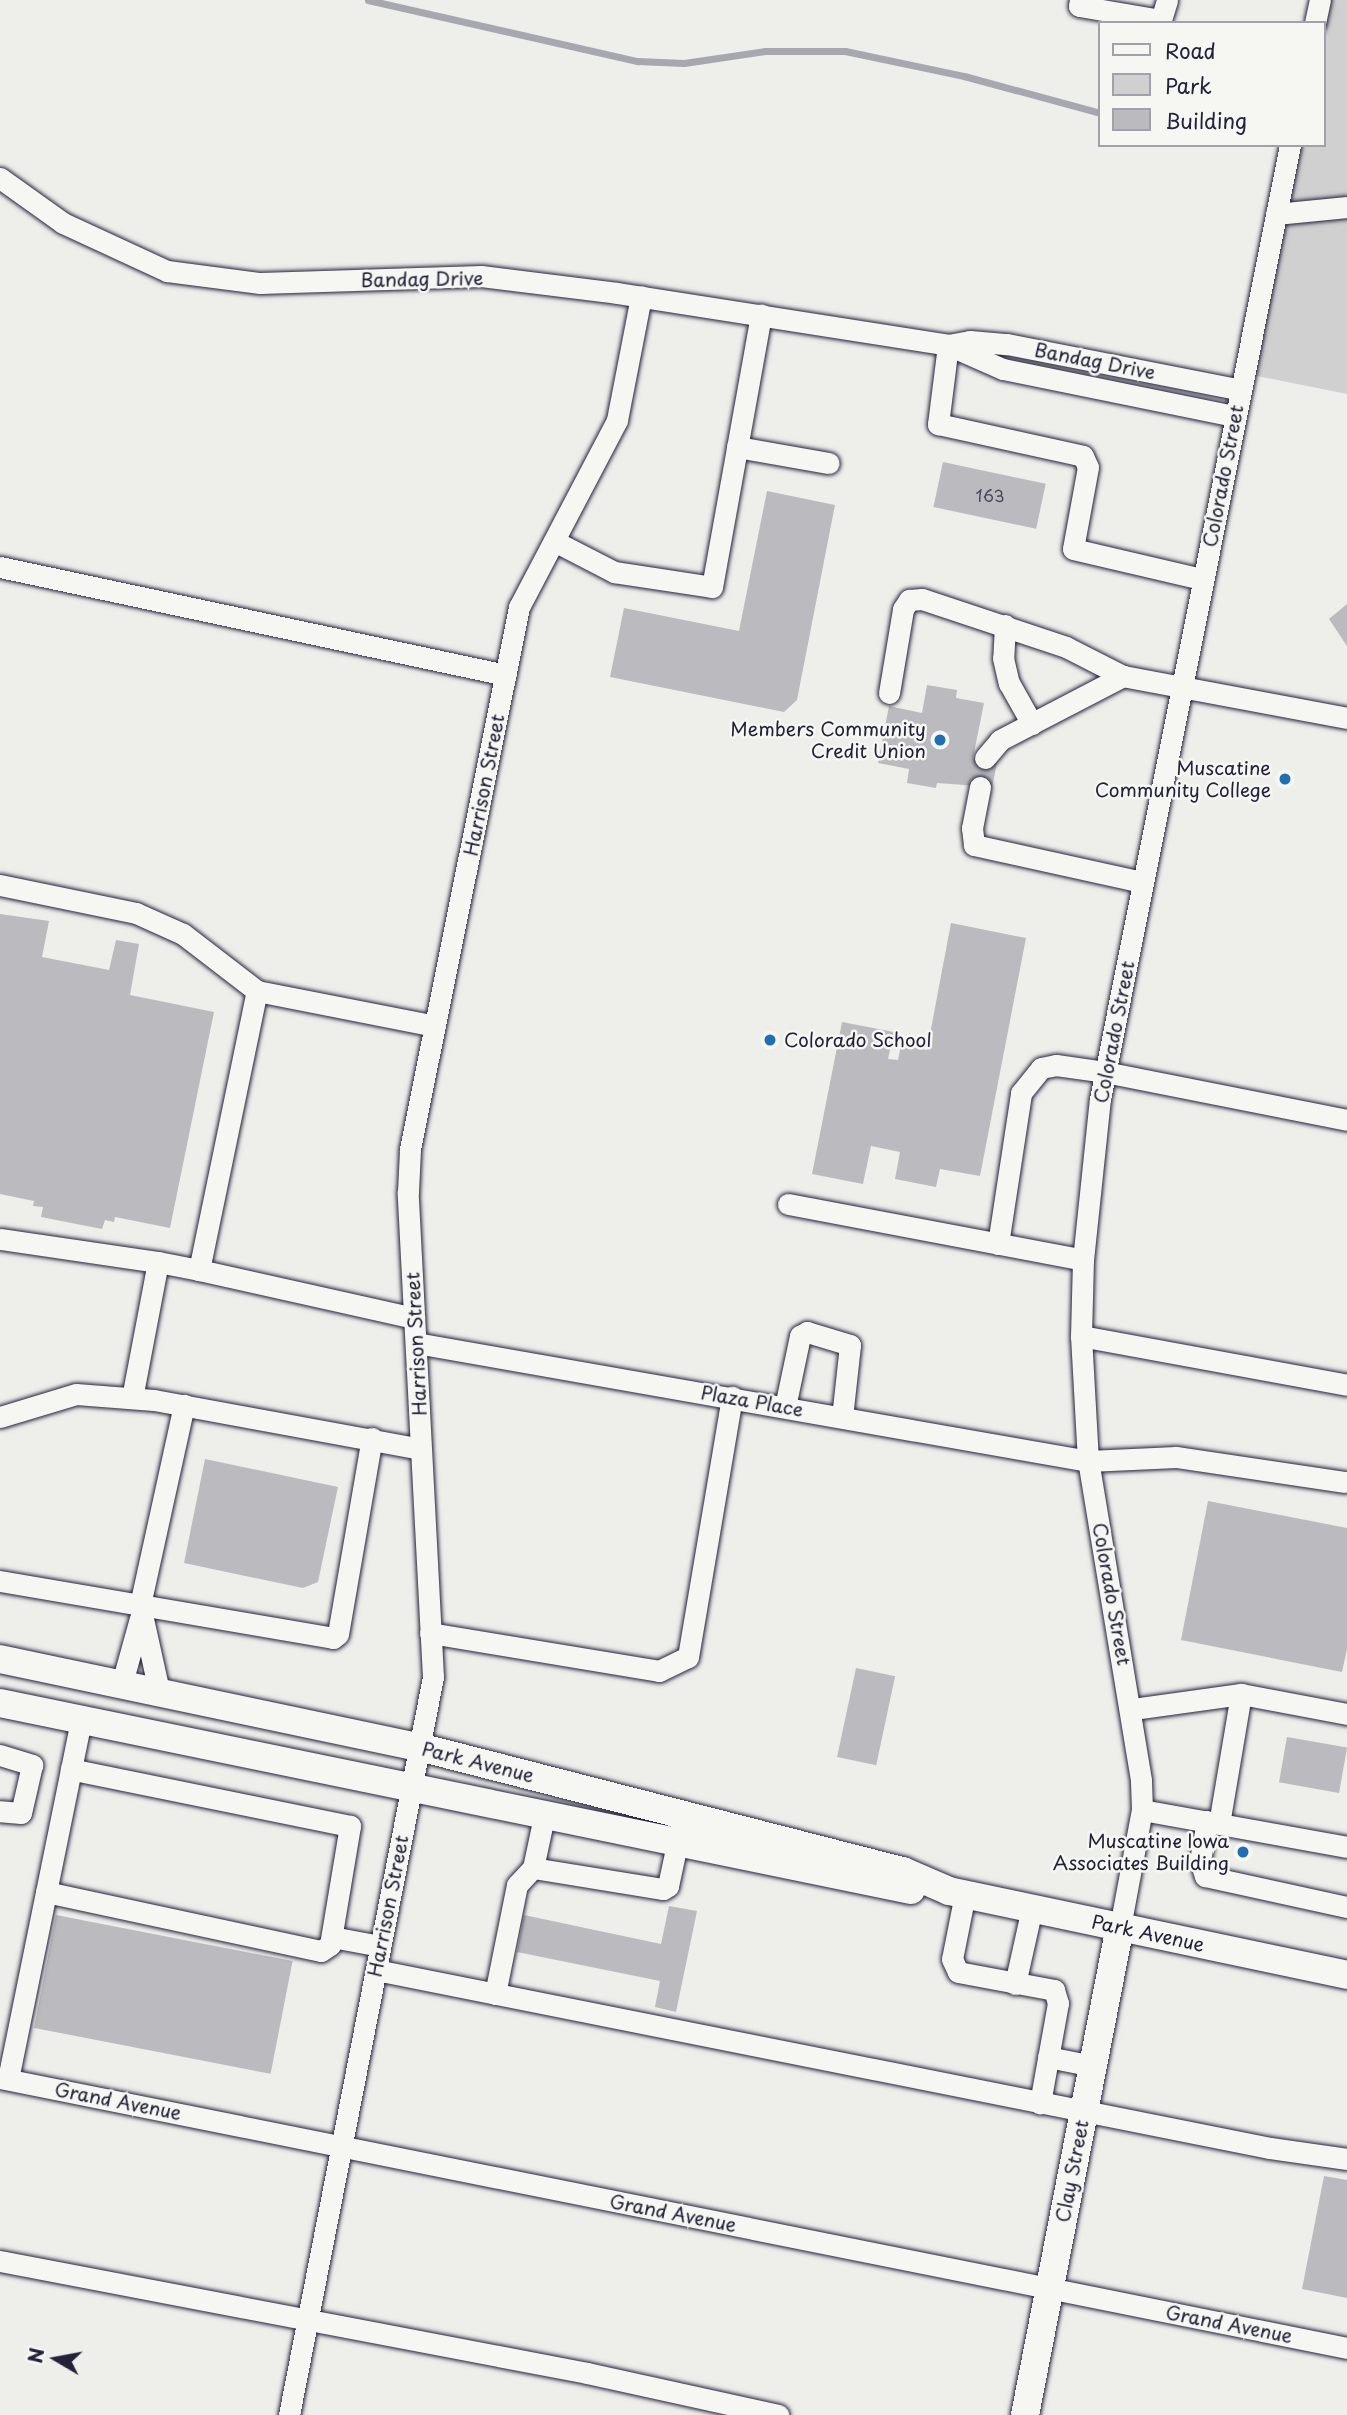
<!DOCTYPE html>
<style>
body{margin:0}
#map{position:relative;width:1347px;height:2415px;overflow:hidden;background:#eeeeeb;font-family:"Playpen Sans",sans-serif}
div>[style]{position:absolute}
.green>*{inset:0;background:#d0d0d1}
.stream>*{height:7px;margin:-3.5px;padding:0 3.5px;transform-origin:3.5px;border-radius:3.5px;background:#a7a7af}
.building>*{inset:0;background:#bbbbbf;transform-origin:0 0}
.roads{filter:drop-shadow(0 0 2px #22223b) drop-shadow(0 0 2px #22223b)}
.minor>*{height:21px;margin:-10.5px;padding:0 10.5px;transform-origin:10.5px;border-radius:10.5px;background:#f6f6f2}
.major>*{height:28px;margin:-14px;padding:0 14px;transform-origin:14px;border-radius:14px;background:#f6f6f2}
.dots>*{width:19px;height:19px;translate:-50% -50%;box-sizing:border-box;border:4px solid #f6f6f2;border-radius:50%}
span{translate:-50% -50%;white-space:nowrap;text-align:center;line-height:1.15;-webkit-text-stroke:5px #f6f6f2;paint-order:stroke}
.number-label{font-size:16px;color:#48485c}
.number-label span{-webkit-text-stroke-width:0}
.street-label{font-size:19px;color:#22223b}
.poi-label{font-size:19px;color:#22223b}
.right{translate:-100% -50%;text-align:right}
.left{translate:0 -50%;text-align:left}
.legend{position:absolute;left:1098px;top:21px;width:228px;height:126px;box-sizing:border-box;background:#f6f6f2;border:2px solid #a1a1a9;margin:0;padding:9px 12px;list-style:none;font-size:21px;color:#22223b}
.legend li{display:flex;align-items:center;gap:14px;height:35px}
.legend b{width:35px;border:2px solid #a1a1a9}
.north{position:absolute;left:21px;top:2324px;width:70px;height:70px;-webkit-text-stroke:5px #f6f6f2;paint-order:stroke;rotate:280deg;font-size:19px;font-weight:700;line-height:28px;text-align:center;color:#22223b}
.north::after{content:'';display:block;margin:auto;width:24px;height:32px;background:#22223b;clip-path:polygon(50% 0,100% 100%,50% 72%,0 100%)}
</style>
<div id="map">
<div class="green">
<i style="clip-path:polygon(1320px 0,1347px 0,1347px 394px,1247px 374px,1292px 145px,1324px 145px)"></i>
</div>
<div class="stream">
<i style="left:368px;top:0;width:276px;rotate:12.8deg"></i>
<i style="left:637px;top:61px;width:47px;rotate:2.4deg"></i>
<i style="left:684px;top:63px;width:82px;rotate:-8.4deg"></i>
<i style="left:765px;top:51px;width:80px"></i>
<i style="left:845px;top:51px;width:122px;rotate:11.9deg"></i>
<i style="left:964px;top:76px;width:141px;rotate:15.2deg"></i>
</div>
<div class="building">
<i style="left:943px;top:462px;width:105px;height:46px;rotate:12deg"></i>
<i style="clip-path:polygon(767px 491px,835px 505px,797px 700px,784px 712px,610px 677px,624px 608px,739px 631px)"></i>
<i style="clip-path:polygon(1347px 604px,1347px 646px,1329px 619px)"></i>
<i style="clip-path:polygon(927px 685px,957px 690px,956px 698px,984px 703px,973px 758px,997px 763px,992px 787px,937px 783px,936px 788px,907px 783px,909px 769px,878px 763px,889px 706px,922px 713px)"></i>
<i style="clip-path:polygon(0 914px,49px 921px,42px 957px,109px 970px,116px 940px,139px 944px,130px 995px,214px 1012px,170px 1228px,115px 1217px,114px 1222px,105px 1220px,102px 1229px,41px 1217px,43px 1207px,33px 1206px,34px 1201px,0 1194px)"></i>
<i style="clip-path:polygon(951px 923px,1026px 938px,980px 1176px,940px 1169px,936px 1187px,895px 1179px,900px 1152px,871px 1146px,863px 1184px,812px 1174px,842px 1022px,894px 1032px,888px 1059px,898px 1060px,901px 1045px,927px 1050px)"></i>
<i style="clip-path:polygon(205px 1459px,338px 1487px,318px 1582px,303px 1588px,184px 1563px)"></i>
<i style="clip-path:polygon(1208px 1501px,1347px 1528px,1347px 1649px,1342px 1672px,1181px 1640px)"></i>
<i style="left:856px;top:1668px;width:40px;height:91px;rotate:12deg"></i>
<i style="left:1287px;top:1737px;width:61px;height:46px;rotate:10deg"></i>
<i style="clip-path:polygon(669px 1906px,697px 1911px,676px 2012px,655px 2007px,660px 1981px,517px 1952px,524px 1915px,661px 1944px)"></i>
<i style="left:56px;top:1915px;width:241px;height:115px;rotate:11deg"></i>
<i style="clip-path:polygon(1324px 2176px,1347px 2180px,1347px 2298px,1302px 2289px)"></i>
</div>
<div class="roads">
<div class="minor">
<i style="left:1080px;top:0;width:6px;rotate:99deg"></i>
<i style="left:1079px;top:6px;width:83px;rotate:9.7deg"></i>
<i style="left:1161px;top:20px;width:21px;rotate:-73deg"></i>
<i style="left:1315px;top:23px;width:24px;rotate:-78deg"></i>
<i style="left:0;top:178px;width:77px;rotate:35.5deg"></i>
<i style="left:63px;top:223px;width:115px;rotate:24.8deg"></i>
<i style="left:167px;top:271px;width:94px;rotate:7.4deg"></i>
<i style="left:260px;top:283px;width:221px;rotate:-1.8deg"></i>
<i style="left:481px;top:276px;width:137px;rotate:7.1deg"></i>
<i style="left:617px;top:293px;width:335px;rotate:8.9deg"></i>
<i style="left:948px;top:345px;width:60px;rotate:23.6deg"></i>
<i style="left:1003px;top:369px;width:237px;rotate:11.5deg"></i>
<i style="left:1276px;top:214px;width:71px;rotate:-5.6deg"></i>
<i style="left:948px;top:345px;width:80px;rotate:97.2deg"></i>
<i style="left:938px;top:424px;width:148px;rotate:12.4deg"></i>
<i style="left:1083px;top:456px;width:12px;rotate:66deg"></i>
<i style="left:1088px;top:467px;width:83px;rotate:100.4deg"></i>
<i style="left:1073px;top:549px;width:132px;rotate:13.1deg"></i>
<i style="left:948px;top:345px;width:22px;rotate:-10deg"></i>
<i style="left:970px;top:341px;width:37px;rotate:5deg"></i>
<i style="left:1007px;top:344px;width:238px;rotate:11.1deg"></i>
<i style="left:737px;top:447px;width:93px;rotate:9.9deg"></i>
<i style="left:554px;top:541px;width:68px;rotate:27.3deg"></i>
<i style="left:614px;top:572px;width:99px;rotate:8.7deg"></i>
<i style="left:712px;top:587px;width:277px;rotate:-79.8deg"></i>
<i style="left:0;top:567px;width:517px;rotate:12.05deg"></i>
<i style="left:1005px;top:625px;width:33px;rotate:93deg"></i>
<i style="left:1003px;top:658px;width:26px;rotate:77deg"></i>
<i style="left:1009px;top:683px;width:47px;rotate:60.7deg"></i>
<i style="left:889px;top:693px;width:85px;rotate:-80.5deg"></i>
<i style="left:903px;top:609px;width:11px;rotate:-56deg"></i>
<i style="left:909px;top:600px;width:13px;rotate:-4deg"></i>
<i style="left:922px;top:599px;width:152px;rotate:18.4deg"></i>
<i style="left:1066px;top:647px;width:64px;rotate:27deg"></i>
<i style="left:985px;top:758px;width:23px;rotate:-50deg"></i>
<i style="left:1000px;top:740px;width:139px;rotate:-27.5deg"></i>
<i style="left:1123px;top:676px;width:228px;rotate:10.6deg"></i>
<i style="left:980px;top:787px;width:42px;rotate:101deg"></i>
<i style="left:972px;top:828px;width:17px;rotate:83deg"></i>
<i style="left:974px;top:845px;width:172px;rotate:12.4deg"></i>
<i style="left:0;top:885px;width:139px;rotate:11.6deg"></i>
<i style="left:136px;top:913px;width:51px;rotate:24.1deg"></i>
<i style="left:183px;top:934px;width:93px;rotate:37.6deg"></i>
<i style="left:788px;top:1204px;width:300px;rotate:10.7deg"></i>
<i style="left:0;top:1239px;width:160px;rotate:8.3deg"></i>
<i style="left:998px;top:1244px;width:153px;rotate:-81.3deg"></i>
<i style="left:1021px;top:1093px;width:32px;rotate:-51deg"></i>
<i style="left:1041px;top:1068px;width:15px;rotate:-11deg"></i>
<i style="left:1056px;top:1065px;width:49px;rotate:8.1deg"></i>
<i style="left:1105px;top:1072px;width:247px;rotate:11.2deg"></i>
<i style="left:414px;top:1318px;width:220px;rotate:-167.4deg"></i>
<i style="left:199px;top:1270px;width:285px;rotate:-78.3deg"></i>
<i style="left:257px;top:991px;width:181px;rotate:11.1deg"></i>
<i style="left:1081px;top:1336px;width:270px;rotate:10.4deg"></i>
<i style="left:416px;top:1343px;width:682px;rotate:9.96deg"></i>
<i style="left:1088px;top:1461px;width:88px;rotate:-2.6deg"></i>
<i style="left:1176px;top:1457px;width:171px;rotate:8.4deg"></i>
<i style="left:132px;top:1398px;width:138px;rotate:-79.2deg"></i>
<i style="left:158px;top:1262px;width:42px;rotate:11deg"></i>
<i style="left:785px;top:1407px;width:73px;rotate:-78.1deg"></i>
<i style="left:800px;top:1336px;width:8px;rotate:-30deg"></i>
<i style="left:807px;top:1332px;width:45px;rotate:16.8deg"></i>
<i style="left:850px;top:1345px;width:72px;rotate:96.3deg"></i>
<i style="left:0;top:1417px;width:79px;rotate:-16.8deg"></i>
<i style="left:76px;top:1394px;width:78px;rotate:4.4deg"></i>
<i style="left:154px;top:1400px;width:271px;rotate:10.4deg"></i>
<i style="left:0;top:1581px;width:338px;rotate:9.7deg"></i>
<i style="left:333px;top:1638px;width:6px;rotate:-39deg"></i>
<i style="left:338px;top:1634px;width:199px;rotate:-80.2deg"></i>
<i style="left:430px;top:1633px;width:232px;rotate:9.4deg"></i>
<i style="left:659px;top:1671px;width:32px;rotate:-26deg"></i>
<i style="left:688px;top:1657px;width:264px;rotate:-80.4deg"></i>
<i style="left:122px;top:1683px;width:67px;rotate:-74.5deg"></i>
<i style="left:159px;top:1691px;width:88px;rotate:-102.5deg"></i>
<i style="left:140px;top:1605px;width:205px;rotate:-77.6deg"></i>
<i style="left:1133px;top:1709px;width:109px;rotate:-7.9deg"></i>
<i style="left:1241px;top:1694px;width:108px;rotate:10.7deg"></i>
<i style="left:0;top:1755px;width:34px;rotate:17deg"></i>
<i style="left:32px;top:1765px;width:49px;rotate:102.9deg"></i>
<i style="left:21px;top:1813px;width:21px;rotate:-175deg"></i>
<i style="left:1142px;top:1810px;width:208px;rotate:10.2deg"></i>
<i style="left:545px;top:1812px;width:57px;rotate:102.1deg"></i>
<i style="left:533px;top:1868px;width:132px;rotate:9.2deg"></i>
<i style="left:663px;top:1889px;width:6px;rotate:-31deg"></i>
<i style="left:668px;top:1886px;width:57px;rotate:-77.9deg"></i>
<i style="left:1207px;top:1821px;width:40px;rotate:100deg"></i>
<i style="left:1200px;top:1860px;width:17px;rotate:73deg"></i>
<i style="left:1205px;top:1876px;width:145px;rotate:12.3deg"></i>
<i style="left:1219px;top:1824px;width:132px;rotate:-80.4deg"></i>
<i style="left:46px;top:1892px;width:281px;rotate:12.1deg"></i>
<i style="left:321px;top:1951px;width:11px;rotate:-34deg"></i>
<i style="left:330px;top:1945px;width:121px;rotate:-80.5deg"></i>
<i style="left:350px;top:1826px;width:285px;rotate:-168.5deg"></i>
<i style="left:965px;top:1894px;width:66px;rotate:101.3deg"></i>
<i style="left:952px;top:1959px;width:14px;rotate:65deg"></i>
<i style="left:958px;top:1972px;width:98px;rotate:10.6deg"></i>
<i style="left:1054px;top:1990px;width:14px;rotate:73deg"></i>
<i style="left:1058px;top:2003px;width:102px;rotate:100.2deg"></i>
<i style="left:1120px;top:1927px;width:119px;rotate:-79.4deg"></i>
<i style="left:1142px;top:1810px;width:30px;rotate:-92deg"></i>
<i style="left:1141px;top:1780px;width:323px;rotate:-99.4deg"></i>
<i style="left:1088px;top:1461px;width:125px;rotate:-93.2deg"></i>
<i style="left:1081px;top:1336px;width:76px;rotate:-88.5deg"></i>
<i style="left:1083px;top:1260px;width:162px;rotate:-84deg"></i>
<i style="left:1100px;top:1099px;width:973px;rotate:-78.74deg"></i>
<i style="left:332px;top:1937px;width:49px;rotate:10.6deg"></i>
<i style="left:376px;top:1970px;width:912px;rotate:11.26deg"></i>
<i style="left:1270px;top:2148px;width:78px;rotate:8.1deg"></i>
<i style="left:1015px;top:1984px;width:78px;rotate:-77.4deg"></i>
<i style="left:495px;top:1994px;width:111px;rotate:-78.6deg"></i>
<i style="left:517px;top:1885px;width:23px;rotate:-47deg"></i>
<i style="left:1048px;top:2057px;width:46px;rotate:11.3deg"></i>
<i style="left:0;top:2078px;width:1374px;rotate:11.33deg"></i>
<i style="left:8px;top:2079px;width:367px;rotate:-78.5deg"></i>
<i style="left:0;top:2261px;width:598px;rotate:10.8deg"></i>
<i style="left:587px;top:2373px;width:196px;rotate:12.4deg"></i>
<i style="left:289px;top:2415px;width:752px;rotate:-78.96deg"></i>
<i style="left:433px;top:1677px;width:486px;rotate:-93deg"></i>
<i style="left:408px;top:1192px;width:43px;rotate:-87.3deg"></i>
<i style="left:410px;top:1149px;width:553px;rotate:-78.63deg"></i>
<i style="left:519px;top:607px;width:211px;rotate:-62.3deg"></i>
<i style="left:617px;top:420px;width:126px;rotate:-79deg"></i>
</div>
<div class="major">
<i style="left:0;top:1659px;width:428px;rotate:11.9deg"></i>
<i style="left:419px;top:1747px;width:500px;rotate:14.4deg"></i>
<i style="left:903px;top:1871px;width:50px;rotate:23.5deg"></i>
<i style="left:949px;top:1891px;width:407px;rotate:11.9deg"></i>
<i style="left:0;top:1703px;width:930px;rotate:11.6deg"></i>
<i style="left:1025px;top:2415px;width:497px;rotate:-79deg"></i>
</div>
</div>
<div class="dots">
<i style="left:940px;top:740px;background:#1f6fb2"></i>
<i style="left:1285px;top:779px;background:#1f6fb2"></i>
<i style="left:770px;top:1040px;background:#1f6fb2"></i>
<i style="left:1243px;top:1852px;background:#1f6fb2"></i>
</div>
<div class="number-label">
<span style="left:990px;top:495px">163</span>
</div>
<div class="street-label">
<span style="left:422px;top:279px;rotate:-1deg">Bandag Drive</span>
<span style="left:1095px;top:361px;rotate:11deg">Bandag Drive</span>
<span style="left:1223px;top:476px;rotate:-79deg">Colorado Street</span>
<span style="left:484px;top:785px;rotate:-79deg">Harrison Street</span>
<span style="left:1114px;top:1032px;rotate:-79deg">Colorado Street</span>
<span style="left:416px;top:1344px;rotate:-93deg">Harrison Street</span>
<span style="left:752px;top:1401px;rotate:10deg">Plaza Place</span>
<span style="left:1112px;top:1594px;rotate:80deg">Colorado Street</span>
<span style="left:478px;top:1762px;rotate:14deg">Park Avenue</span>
<span style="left:388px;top:1906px;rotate:-79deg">Harrison Street</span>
<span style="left:1148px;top:1933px;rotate:12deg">Park Avenue</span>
<span style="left:118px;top:2101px;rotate:11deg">Grand Avenue</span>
<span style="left:1072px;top:2171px;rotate:-79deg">Clay Street</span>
<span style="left:673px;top:2213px;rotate:11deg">Grand Avenue</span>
<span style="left:1229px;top:2324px;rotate:11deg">Grand Avenue</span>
</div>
<div class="poi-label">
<span class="right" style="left:926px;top:740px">Members Community<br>Credit Union</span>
<span class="right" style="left:1271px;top:779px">Muscatine<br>Community College</span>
<span class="left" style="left:784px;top:1040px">Colorado School</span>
<span class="right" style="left:1229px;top:1852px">Muscatine Iowa<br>Associates Building</span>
</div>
<ul class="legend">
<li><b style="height:9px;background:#f6f6f2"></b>Road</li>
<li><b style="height:19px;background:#d0d0d1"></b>Park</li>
<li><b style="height:19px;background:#bbbbbf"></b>Building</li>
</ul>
<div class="north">N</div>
</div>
